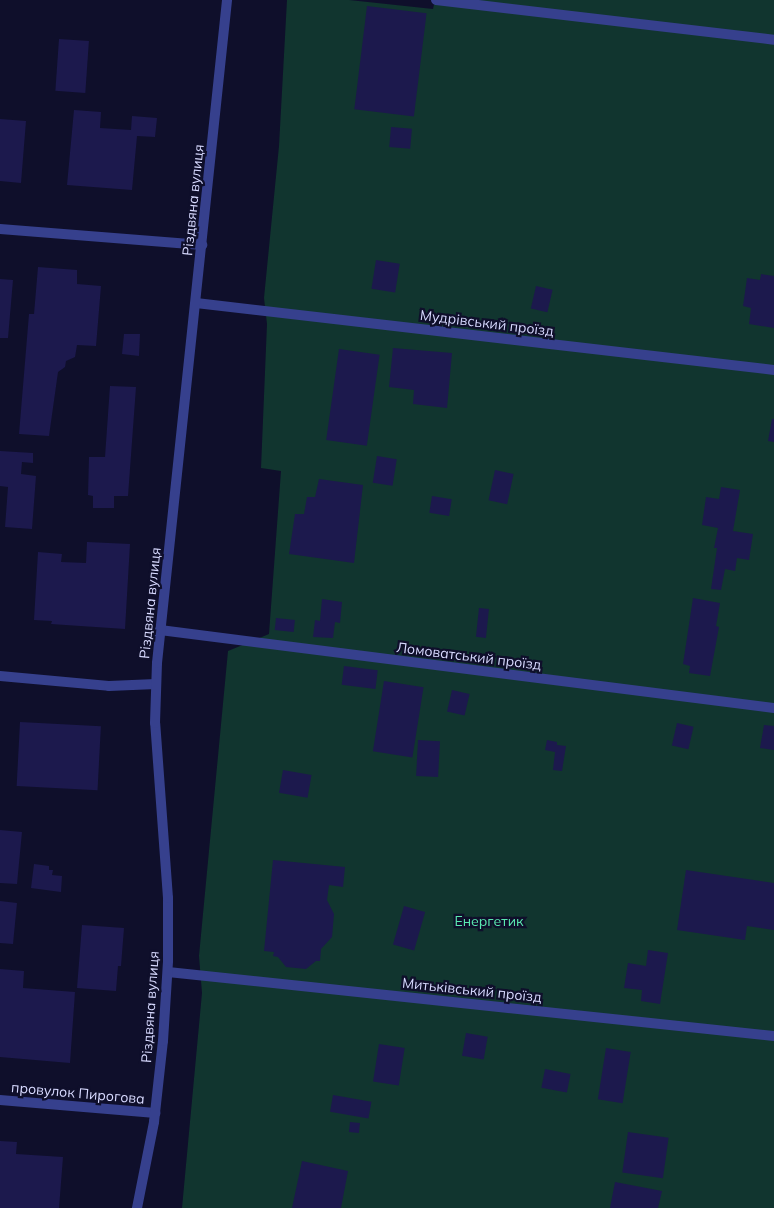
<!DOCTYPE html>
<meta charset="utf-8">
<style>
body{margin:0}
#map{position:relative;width:774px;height:1208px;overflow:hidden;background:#0f0f2b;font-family:Mulish,sans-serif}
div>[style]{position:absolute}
.green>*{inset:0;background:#11352f}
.building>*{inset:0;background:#1c194d;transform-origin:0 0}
.service>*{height:10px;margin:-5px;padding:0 5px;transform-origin:5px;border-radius:5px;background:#36408d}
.minor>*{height:10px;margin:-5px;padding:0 5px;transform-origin:5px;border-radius:5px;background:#36408d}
span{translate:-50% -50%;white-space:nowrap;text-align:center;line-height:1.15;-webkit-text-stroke:4.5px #0f0f2b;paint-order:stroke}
.street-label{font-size:14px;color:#d8daff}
.park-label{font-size:14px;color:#5ae9b0}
</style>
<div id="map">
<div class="green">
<i style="clip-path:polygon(287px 0,349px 0,433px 9px,435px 0,774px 0,774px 1208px,182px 1208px,202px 993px,199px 956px,228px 651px,269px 634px,281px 471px,261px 468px,267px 324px,264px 298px,279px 146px)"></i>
</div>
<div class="building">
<i style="left:367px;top:6px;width:60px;height:104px;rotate:7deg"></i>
<i style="left:59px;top:39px;width:30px;height:52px;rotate:4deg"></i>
<i style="clip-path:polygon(74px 110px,101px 112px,100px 128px,131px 130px,132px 116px,157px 118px,155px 137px,137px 136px,132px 190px,67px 185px)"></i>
<i style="clip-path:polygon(0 119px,26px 121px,21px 183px,0 181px)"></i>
<i style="left:391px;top:127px;width:21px;height:20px;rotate:5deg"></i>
<i style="left:376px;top:260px;width:24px;height:29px;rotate:9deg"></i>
<i style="clip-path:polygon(38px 267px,77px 270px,77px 284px,101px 286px,96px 346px,77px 345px,75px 357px,66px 361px,65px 367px,58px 372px,49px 436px,19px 434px,29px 314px,34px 314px)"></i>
<i style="clip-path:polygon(761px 274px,774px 276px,774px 328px,749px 324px,751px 308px,743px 306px,747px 278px,760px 280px)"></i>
<i style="clip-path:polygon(0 279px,13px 280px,8px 338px,0 338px)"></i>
<i style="left:536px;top:286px;width:17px;height:23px;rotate:13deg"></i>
<i style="clip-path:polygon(124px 334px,140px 334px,139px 356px,122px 354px)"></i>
<i style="clip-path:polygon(393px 348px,452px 353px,447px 408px,413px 404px,414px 390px,389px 387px)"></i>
<i style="left:339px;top:349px;width:41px;height:92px;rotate:8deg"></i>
<i style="clip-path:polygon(110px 386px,136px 387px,128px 496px,114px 496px,114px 508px,93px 508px,93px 496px,88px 495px,89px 457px,105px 457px)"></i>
<i style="clip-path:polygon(772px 419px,774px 419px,774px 442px,768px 441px)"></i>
<i style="clip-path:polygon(0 451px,33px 453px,33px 463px,22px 462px,21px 474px,36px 476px,32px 529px,5px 527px,8px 487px,0 486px)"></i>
<i style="left:377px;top:456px;width:20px;height:27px;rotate:9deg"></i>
<i style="left:495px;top:470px;width:19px;height:31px;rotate:12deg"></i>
<i style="clip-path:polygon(319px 479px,363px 485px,354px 563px,289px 554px,295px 514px,304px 514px,307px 497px,315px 497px)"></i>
<i style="clip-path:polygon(721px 487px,740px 490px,733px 531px,753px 534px,749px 560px,737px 558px,735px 571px,725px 569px,721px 590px,711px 589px,717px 548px,714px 548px,718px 528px,702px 525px,706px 497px,719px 499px)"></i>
<i style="left:432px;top:496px;width:20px;height:17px;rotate:9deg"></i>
<i style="clip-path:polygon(87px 542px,130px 544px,125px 629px,51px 624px,52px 621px,34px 620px,38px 552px,62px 554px,61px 562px,86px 563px)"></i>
<i style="clip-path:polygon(693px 598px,720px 603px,716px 626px,719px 627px,710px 676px,689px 673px,690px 666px,683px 664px)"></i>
<i style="clip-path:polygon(322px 599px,342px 602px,340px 623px,335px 622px,333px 638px,313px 637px,315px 620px,320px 621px)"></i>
<i style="left:479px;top:608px;width:10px;height:29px;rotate:6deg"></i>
<i style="left:276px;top:618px;width:19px;height:12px;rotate:6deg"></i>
<i style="left:344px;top:666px;width:34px;height:19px;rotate:7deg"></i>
<i style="left:384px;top:681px;width:40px;height:71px;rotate:9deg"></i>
<i style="left:452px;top:690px;width:18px;height:22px;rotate:13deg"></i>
<i style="left:20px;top:722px;width:81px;height:64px;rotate:3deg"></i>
<i style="left:677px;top:723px;width:17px;height:23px;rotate:13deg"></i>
<i style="clip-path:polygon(764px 725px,774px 726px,774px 750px,760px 748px)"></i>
<i style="left:418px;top:740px;width:22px;height:36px;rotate:3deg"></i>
<i style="clip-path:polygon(547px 740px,557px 742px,557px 745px,566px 746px,562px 771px,553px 770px,555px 752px,545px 750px)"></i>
<i style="left:283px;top:770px;width:29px;height:23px;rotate:10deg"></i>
<i style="clip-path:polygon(0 830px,22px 832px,17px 884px,0 883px)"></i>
<i style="clip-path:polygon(273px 860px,345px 867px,343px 887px,329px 885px,327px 900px,334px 914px,332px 937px,321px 949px,320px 961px,316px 961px,306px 969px,286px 967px,278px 957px,273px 956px,274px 952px,264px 951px)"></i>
<i style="clip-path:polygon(34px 864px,49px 866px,49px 870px,53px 870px,52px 875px,62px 876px,61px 892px,31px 888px)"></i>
<i style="clip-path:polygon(686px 870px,774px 883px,774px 930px,747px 926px,745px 940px,677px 930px)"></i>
<i style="clip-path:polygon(0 901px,17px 903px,13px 944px,0 943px)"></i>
<i style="left:404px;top:906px;width:22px;height:40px;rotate:16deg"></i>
<i style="clip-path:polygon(82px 925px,124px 928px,121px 966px,118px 966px,116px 991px,77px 988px)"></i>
<i style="clip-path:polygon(648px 950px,668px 953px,660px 1004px,641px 1001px,642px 990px,624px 988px,628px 963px,646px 966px)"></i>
<i style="clip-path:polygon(0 969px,24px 971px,23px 988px,75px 992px,70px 1063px,0 1057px)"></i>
<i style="left:466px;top:1033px;width:22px;height:23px;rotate:10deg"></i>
<i style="left:379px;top:1044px;width:26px;height:38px;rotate:9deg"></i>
<i style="left:606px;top:1048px;width:25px;height:52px;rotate:9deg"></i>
<i style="left:545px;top:1069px;width:26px;height:19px;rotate:11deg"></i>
<i style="left:333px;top:1095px;width:39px;height:17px;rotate:10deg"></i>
<i style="left:350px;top:1122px;width:10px;height:10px;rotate:6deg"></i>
<i style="left:628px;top:1132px;width:41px;height:41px;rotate:8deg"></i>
<i style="clip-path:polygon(0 1141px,17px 1142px,16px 1154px,63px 1157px,59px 1208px,0 1208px)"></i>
<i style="clip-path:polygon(302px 1161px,348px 1171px,341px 1208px,292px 1208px)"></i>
<i style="clip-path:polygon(615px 1182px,662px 1191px,658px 1208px,610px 1208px)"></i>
</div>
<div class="service">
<i style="left:436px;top:0;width:340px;rotate:6.7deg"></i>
<i style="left:196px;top:303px;width:582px;rotate:6.61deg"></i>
<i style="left:160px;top:630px;width:619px;rotate:7.24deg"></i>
<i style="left:168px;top:972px;width:609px;rotate:6.03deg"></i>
</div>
<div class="minor">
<i style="left:0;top:229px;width:203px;rotate:4.5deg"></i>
<i style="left:0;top:676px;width:109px;rotate:5.2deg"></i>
<i style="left:109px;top:686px;width:47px;rotate:-2.4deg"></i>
<i style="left:0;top:1100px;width:156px;rotate:4.8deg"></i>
<i style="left:137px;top:1208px;width:88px;rotate:-78.8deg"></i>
<i style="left:154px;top:1122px;width:81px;rotate:-83.7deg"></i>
<i style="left:163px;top:1041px;width:80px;rotate:-86.4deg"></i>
<i style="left:168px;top:961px;width:63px;rotate:-90deg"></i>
<i style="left:168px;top:898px;width:175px;rotate:-94.2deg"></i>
<i style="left:155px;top:723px;width:60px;rotate:-88.1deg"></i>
<i style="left:157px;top:663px;width:667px;rotate:-83.97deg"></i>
</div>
<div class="street-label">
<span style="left:193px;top:200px;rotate:-84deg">Різдвяна вулиця</span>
<span style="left:487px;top:323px;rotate:7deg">Мудрівський проїзд</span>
<span style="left:150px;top:603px;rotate:-84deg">Різдвяна вулиця</span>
<span style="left:469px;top:656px;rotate:7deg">Ломоватський проїзд</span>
<span style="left:472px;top:990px;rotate:6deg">Митьківський проїзд</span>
<span style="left:150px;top:1007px;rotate:-86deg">Різдвяна вулиця</span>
<span style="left:78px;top:1093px;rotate:5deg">провулок Пирогова</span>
</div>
<div class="park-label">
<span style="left:489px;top:921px">Енергетик</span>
</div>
</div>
